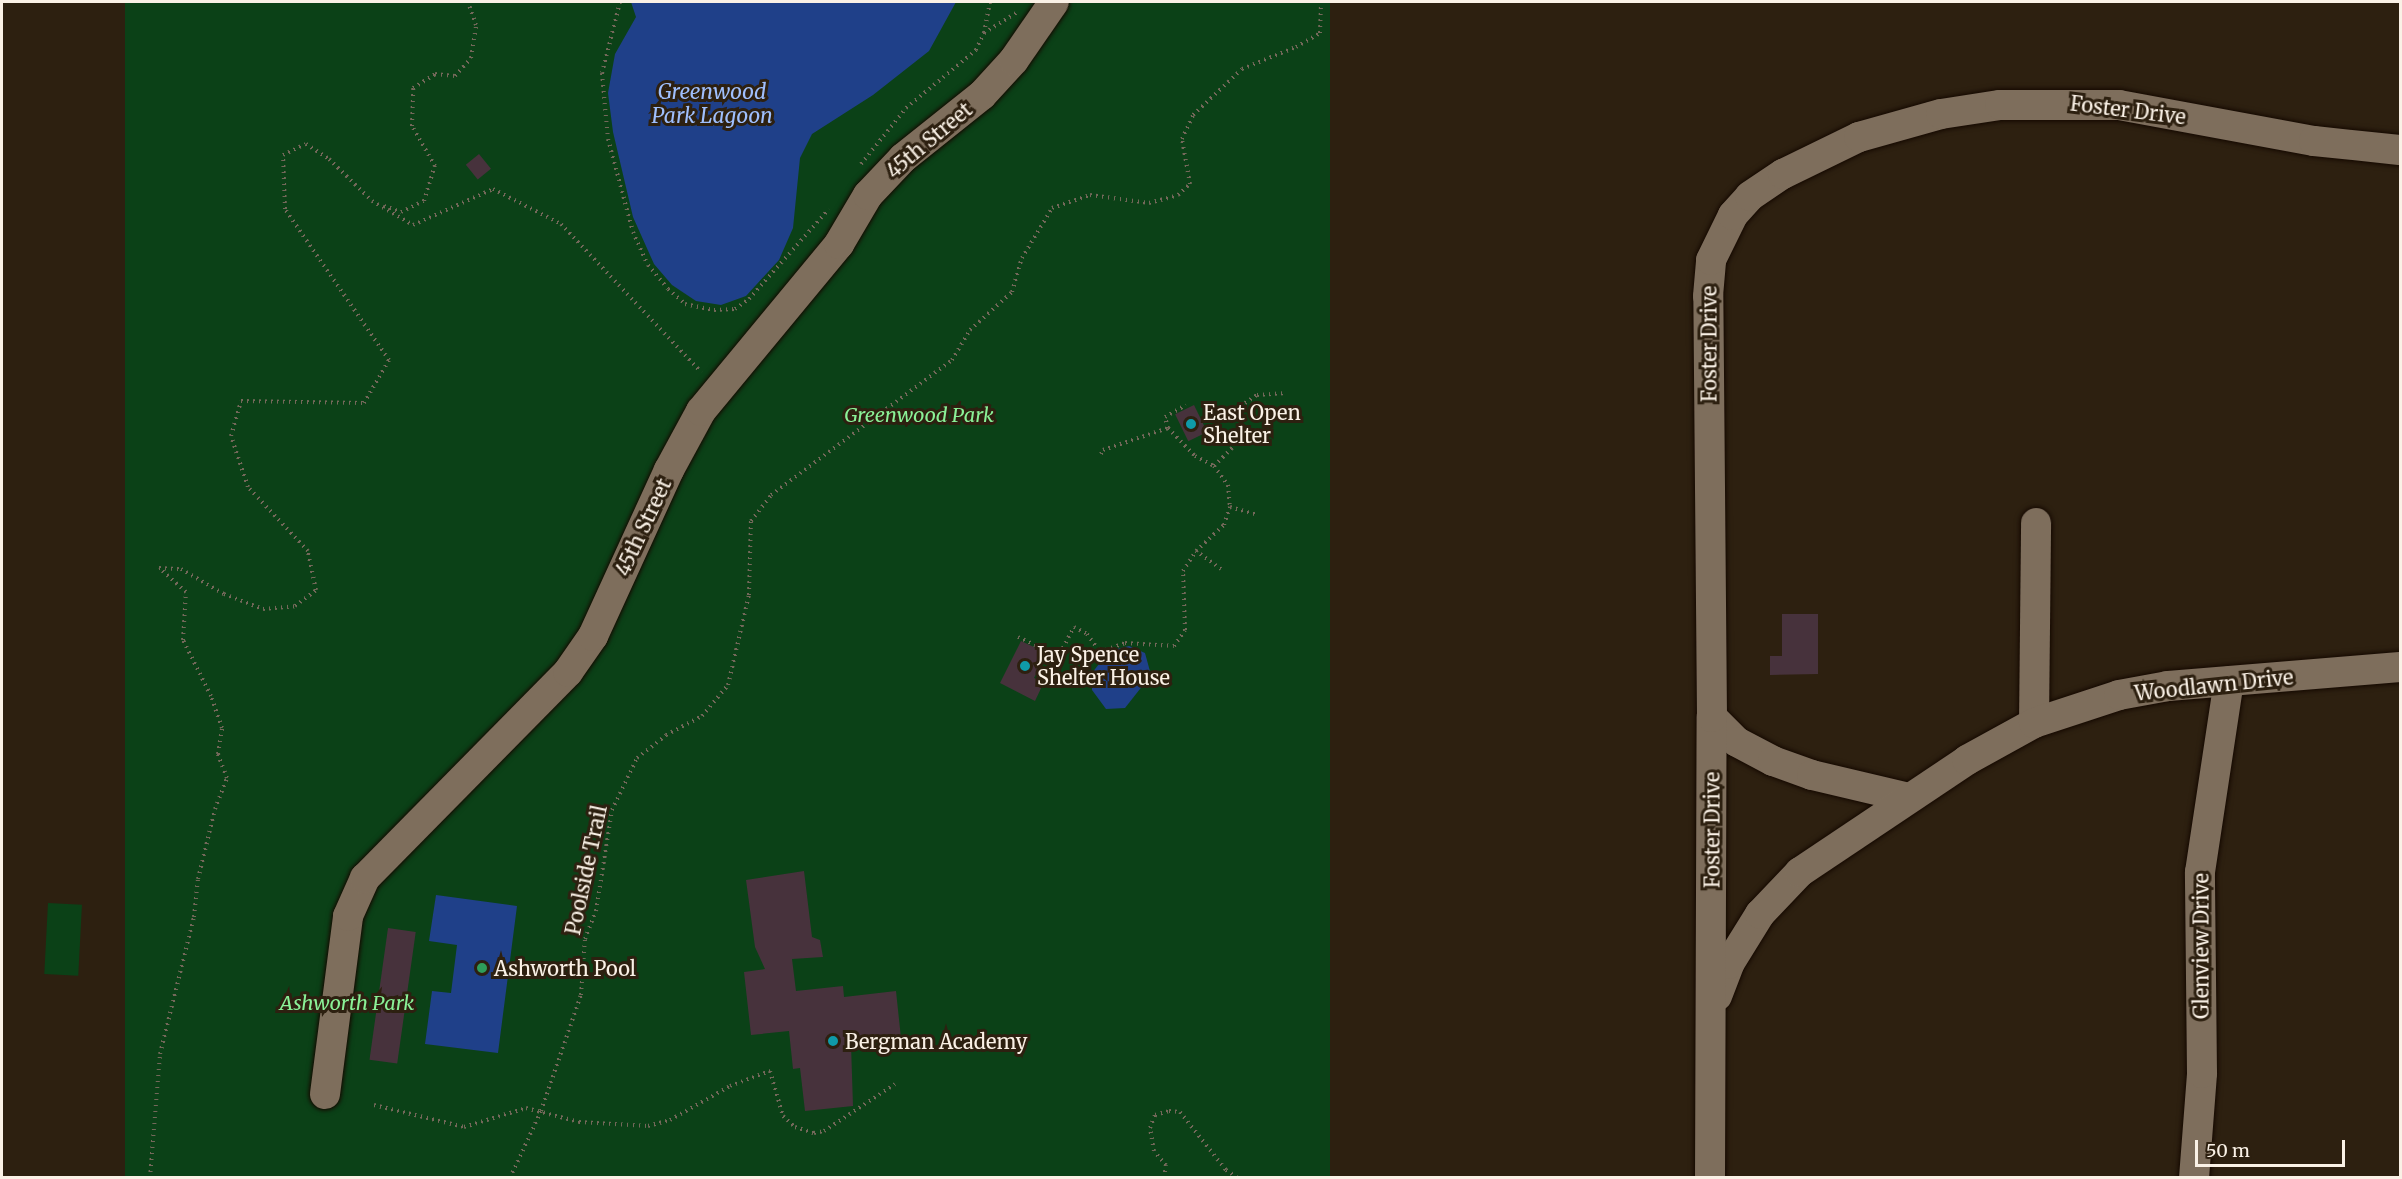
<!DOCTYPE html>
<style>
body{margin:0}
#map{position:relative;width:2402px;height:1179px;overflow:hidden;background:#2d2010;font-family:Merriweather,serif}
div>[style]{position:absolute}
.green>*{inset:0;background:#0b4117;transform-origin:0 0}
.water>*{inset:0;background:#1f4089}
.building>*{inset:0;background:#47323c;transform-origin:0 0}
.path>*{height:4px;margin-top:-2px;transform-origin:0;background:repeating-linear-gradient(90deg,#74685a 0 1.5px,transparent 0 6px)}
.roads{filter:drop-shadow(0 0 2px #150900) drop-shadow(0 0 2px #150900)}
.minor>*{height:30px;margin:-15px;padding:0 15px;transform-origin:15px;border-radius:15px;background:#7e6e5c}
.dots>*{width:16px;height:16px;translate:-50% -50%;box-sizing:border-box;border:3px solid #2d2010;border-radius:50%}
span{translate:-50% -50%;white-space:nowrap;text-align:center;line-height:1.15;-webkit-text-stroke:6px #2d2010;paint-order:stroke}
.street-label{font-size:20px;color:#faf1e6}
.poi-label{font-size:20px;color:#faf1e6}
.left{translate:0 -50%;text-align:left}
.park-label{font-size:20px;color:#8af197;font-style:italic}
.water-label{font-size:21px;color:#9fbffd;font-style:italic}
.frame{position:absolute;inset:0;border:3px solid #faf1e6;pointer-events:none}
.scale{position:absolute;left:2195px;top:1140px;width:150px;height:27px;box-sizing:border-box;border:3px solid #faf1e6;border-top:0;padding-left:8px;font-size:18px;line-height:21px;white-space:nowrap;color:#faf1e6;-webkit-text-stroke:4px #2d2010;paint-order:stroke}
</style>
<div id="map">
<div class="green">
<i style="left:125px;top:2px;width:1205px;height:1176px"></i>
<i style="left:48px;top:903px;width:34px;height:71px;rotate:3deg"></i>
</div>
<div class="water">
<i style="clip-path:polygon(631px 2px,956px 2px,929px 51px,873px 95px,812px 134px,800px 158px,793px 228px,779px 260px,746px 296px,721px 305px,696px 301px,672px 285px,654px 264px,633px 217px,613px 132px,608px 93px,615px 54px,636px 17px)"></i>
<i style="clip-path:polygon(1129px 646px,1145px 653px,1151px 675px,1125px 708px,1106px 709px,1092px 690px,1092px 673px,1109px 651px)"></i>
<i style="clip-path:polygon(436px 895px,517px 906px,498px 1053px,425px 1044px,432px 991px,451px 993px,457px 945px,429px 941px)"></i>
</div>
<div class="building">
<i style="left:479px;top:154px;width:19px;height:17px;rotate:51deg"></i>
<i style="left:1194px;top:405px;width:30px;height:21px;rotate:64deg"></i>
<i style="clip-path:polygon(1782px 614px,1818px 614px,1818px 674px,1770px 675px,1770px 656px,1782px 656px)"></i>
<i style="clip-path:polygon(1021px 641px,1047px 653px,1034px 678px,1044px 682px,1035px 701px,1000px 683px)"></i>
<i style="clip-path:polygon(804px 871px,812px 937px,820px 940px,823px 957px,792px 959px,796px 991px,843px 986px,844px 997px,896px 991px,901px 1038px,851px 1044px,853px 1106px,805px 1111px,800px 1068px,793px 1069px,789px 1031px,751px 1035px,744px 972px,765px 969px,755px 947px,746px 880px)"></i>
<i style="left:388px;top:928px;width:28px;height:133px;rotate:8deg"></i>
</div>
<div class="path">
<i style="left:620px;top:2px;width:73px;rotate:104.2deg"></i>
<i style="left:602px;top:73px;width:66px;rotate:84.8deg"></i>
<i style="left:608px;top:139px;width:96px;rotate:75deg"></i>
<i style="left:633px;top:232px;width:36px;rotate:66deg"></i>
<i style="left:648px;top:265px;width:31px;rotate:50deg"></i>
<i style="left:668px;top:289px;width:23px;rotate:41deg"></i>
<i style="left:685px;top:304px;width:30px;rotate:12deg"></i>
<i style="left:714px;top:310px;width:21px;rotate:-3deg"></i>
<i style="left:735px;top:309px;width:17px;rotate:-36deg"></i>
<i style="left:749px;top:299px;width:120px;rotate:-48.4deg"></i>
<i style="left:984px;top:33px;width:38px;rotate:-32deg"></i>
<i style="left:861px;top:164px;width:72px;rotate:-51.2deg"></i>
<i style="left:906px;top:108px;width:91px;rotate:-39.6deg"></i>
<i style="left:976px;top:50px;width:19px;rotate:-65deg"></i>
<i style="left:984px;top:33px;width:32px;rotate:-79deg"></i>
<i style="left:384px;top:206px;width:18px;rotate:19deg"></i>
<i style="left:401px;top:212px;width:25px;rotate:-26deg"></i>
<i style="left:424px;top:201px;width:37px;rotate:-73deg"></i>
<i style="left:435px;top:166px;width:46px;rotate:-119.9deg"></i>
<i style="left:412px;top:126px;width:38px;rotate:-88deg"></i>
<i style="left:413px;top:88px;width:26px;rotate:-32deg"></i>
<i style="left:435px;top:74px;width:20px;rotate:6deg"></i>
<i style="left:455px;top:76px;width:24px;rotate:-48deg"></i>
<i style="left:471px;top:58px;width:33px;rotate:-81deg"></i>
<i style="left:476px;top:25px;width:24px;rotate:-109deg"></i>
<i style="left:1168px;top:428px;width:39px;rotate:46deg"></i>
<i style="left:1195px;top:456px;width:21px;rotate:28deg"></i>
<i style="left:1214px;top:466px;width:24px;rotate:54deg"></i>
<i style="left:1228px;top:485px;width:22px;rotate:85deg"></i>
<i style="left:1230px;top:507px;width:26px;rotate:16deg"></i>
<i style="left:1101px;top:454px;width:4px;rotate:-63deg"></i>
<i style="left:1103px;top:450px;width:69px;rotate:-18.7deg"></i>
<i style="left:1168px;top:428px;width:11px;rotate:-105deg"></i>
<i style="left:1165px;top:417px;width:24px;rotate:-30deg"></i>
<i style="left:1214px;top:466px;width:37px;rotate:-45deg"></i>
<i style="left:1240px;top:440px;width:26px;rotate:-90deg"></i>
<i style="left:1240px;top:414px;width:12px;rotate:-66deg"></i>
<i style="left:1245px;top:403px;width:14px;rotate:-34deg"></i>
<i style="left:1257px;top:395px;width:26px;rotate:-4deg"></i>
<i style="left:1221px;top:569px;width:31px;rotate:-144deg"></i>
<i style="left:1196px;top:551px;width:38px;rotate:-43deg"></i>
<i style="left:1224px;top:525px;width:19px;rotate:-72deg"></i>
<i style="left:1018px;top:637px;width:45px;rotate:24.9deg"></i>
<i style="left:1046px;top:680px;width:60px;rotate:-62.2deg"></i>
<i style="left:1074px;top:627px;width:15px;rotate:28deg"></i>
<i style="left:1087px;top:634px;width:22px;rotate:54deg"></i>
<i style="left:1100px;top:652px;width:27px;rotate:-20deg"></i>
<i style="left:1125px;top:643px;width:49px;rotate:3.5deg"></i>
<i style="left:1174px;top:646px;width:19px;rotate:-55deg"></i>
<i style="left:1185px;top:630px;width:59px;rotate:-91.9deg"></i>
<i style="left:1183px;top:571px;width:24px;rotate:-57deg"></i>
<i style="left:374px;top:1105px;width:93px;rotate:13.7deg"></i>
<i style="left:464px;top:1127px;width:65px;rotate:-17deg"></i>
<i style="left:526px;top:1108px;width:55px;rotate:14.8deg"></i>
<i style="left:579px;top:1122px;width:69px;rotate:3.3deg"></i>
<i style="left:648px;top:1126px;width:23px;rotate:-15deg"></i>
<i style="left:670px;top:1120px;width:69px;rotate:-29.5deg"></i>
<i style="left:730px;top:1086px;width:43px;rotate:-20.6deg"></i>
<i style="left:770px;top:1071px;width:47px;rotate:73.9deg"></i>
<i style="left:783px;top:1116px;width:16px;rotate:43deg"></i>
<i style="left:795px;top:1127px;width:20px;rotate:18deg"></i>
<i style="left:814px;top:1133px;width:10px;rotate:-11deg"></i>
<i style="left:824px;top:1131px;width:85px;rotate:-33.5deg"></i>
<i style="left:150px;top:1178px;width:124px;rotate:-85.4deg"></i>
<i style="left:160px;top:1054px;width:141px;rotate:-76.1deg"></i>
<i style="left:194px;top:917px;width:38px;rotate:-84deg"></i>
<i style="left:198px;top:879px;width:72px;rotate:-76.3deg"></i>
<i style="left:215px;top:809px;width:33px;rotate:-69deg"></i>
<i style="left:227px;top:778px;width:26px;rotate:-111deg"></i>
<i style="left:218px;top:754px;width:26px;rotate:-81deg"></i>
<i style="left:222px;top:728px;width:34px;rotate:-109deg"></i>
<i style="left:211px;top:696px;width:63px;rotate:-116.6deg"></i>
<i style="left:183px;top:640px;width:48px;rotate:-86.4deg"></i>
<i style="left:186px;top:592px;width:36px;rotate:-138deg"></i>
<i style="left:159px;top:568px;width:22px;rotate:3deg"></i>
<i style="left:181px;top:569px;width:50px;rotate:30.2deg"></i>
<i style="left:224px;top:594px;width:42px;rotate:21deg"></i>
<i style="left:263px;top:609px;width:32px;rotate:-5deg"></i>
<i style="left:295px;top:606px;width:26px;rotate:-37deg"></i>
<i style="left:316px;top:590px;width:40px;rotate:-102deg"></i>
<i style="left:308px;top:551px;width:88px;rotate:-133.2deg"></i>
<i style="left:248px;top:487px;width:54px;rotate:-108.4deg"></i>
<i style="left:231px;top:436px;width:36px;rotate:-74deg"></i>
<i style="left:241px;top:401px;width:123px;rotate:0.9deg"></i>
<i style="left:364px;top:403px;width:50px;rotate:-59.8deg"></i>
<i style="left:389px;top:360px;width:183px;rotate:-124.6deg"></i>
<i style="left:285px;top:209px;width:54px;rotate:-92.1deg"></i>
<i style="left:283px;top:155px;width:25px;rotate:-26deg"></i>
<i style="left:306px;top:144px;width:27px;rotate:33deg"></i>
<i style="left:329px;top:159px;width:60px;rotate:44.3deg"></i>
<i style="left:372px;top:201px;width:48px;rotate:30.3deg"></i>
<i style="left:413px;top:225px;width:88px;rotate:-24.2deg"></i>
<i style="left:493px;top:189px;width:76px;rotate:27.2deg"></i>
<i style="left:561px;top:224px;width:204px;rotate:46.6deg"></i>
<i style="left:510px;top:1178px;width:74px;rotate:-65.2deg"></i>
<i style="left:541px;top:1111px;width:123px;rotate:-71deg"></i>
<i style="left:581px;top:995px;width:56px;rotate:-85.9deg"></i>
<i style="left:585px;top:939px;width:30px;rotate:-69deg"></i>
<i style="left:596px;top:911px;width:102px;rotate:-81deg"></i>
<i style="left:612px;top:810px;width:58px;rotate:-64.3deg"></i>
<i style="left:637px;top:758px;width:37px;rotate:-38deg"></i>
<i style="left:666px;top:735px;width:41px;rotate:-27.8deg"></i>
<i style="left:702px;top:716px;width:40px;rotate:-50deg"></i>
<i style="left:728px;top:685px;width:92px;rotate:-76.9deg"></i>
<i style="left:749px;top:595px;width:74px;rotate:-88.5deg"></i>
<i style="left:751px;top:521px;width:33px;rotate:-52deg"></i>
<i style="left:771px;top:495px;width:226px;rotate:-36.7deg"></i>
<i style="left:952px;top:360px;width:35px;rotate:-59deg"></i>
<i style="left:970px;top:330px;width:57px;rotate:-42.1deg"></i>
<i style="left:1012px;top:292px;width:35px;rotate:-74deg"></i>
<i style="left:1022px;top:258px;width:58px;rotate:-59deg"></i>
<i style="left:1052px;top:208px;width:40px;rotate:-18.9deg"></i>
<i style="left:1090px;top:195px;width:60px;rotate:7.7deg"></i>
<i style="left:1149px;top:203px;width:30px;rotate:-15deg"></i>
<i style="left:1178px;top:195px;width:16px;rotate:-43deg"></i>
<i style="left:1190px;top:184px;width:46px;rotate:-100.1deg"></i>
<i style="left:1182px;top:139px;width:26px;rotate:-65deg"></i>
<i style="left:1193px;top:115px;width:67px;rotate:-43.2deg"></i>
<i style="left:1242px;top:69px;width:58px;rotate:-22.2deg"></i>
<i style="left:1296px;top:47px;width:28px;rotate:-30deg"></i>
<i style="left:1320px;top:33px;width:31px;rotate:-88deg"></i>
<i style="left:1164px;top:1178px;width:13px;rotate:-81deg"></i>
<i style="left:1166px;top:1165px;width:18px;rotate:-131deg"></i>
<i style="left:1154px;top:1151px;width:23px;rotate:-100deg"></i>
<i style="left:1150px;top:1128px;width:14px;rotate:-69deg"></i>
<i style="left:1155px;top:1115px;width:15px;rotate:-16deg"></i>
<i style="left:1169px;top:1111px;width:11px;rotate:5deg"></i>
<i style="left:1180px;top:1112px;width:74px;rotate:51.6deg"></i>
<i style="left:1226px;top:1170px;width:14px;rotate:34deg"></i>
</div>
<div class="roads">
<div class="minor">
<i style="left:1712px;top:717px;width:35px;rotate:45deg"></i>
<i style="left:1737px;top:742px;width:41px;rotate:27.8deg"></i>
<i style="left:1773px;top:761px;width:41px;rotate:19.7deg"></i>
<i style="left:1812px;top:775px;width:100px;rotate:13.3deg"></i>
<i style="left:2034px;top:723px;width:200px;rotate:-89.4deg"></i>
<i style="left:1717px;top:996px;width:34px;rotate:-69deg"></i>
<i style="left:1729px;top:964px;width:59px;rotate:-58.2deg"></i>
<i style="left:1760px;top:914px;width:58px;rotate:-46.4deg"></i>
<i style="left:1800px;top:872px;width:201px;rotate:-33.8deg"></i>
<i style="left:1967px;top:760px;width:77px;rotate:-28.9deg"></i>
<i style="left:2034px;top:723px;width:89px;rotate:-18.2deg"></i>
<i style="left:2119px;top:695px;width:50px;rotate:-10.4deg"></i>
<i style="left:2168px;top:686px;width:233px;rotate:-4.7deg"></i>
<i style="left:325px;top:1094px;width:179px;rotate:-82.6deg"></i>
<i style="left:348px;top:916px;width:42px;rotate:-65.9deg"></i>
<i style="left:365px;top:878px;width:289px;rotate:-45.4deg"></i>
<i style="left:568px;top:672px;width:44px;rotate:-55.2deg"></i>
<i style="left:593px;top:636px;width:183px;rotate:-65.4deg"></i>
<i style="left:669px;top:470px;width:67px;rotate:-61.5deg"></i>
<i style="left:701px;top:411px;width:217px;rotate:-50.4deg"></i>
<i style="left:839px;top:244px;width:57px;rotate:-59.4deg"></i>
<i style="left:868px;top:195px;width:51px;rotate:-46.6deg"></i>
<i style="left:903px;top:158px;width:101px;rotate:-38.6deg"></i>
<i style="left:982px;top:95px;width:47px;rotate:-47.6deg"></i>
<i style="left:1014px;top:60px;width:70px;rotate:-55.4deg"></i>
<i style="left:1710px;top:1178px;width:461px;rotate:-89.8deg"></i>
<i style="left:1712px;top:717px;width:421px;rotate:-90.5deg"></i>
<i style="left:1708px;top:296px;width:36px;rotate:-85deg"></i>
<i style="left:1711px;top:260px;width:50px;rotate:-63.9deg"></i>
<i style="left:1733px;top:215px;width:25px;rotate:-48deg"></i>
<i style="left:1750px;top:196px;width:40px;rotate:-34deg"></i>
<i style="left:1783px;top:174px;width:85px;rotate:-26deg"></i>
<i style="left:1859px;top:137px;width:85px;rotate:-15.7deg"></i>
<i style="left:1941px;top:114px;width:60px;rotate:-8.7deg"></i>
<i style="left:2000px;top:105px;width:119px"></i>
<i style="left:2119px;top:105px;width:198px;rotate:10.5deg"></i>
<i style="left:2314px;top:141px;width:86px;rotate:6deg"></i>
<i style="left:2194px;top:1178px;width:105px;rotate:-85.6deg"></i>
<i style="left:2202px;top:1073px;width:201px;rotate:-90.6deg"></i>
<i style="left:2200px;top:872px;width:193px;rotate:-81.4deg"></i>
</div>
</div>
<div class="dots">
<i style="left:1191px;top:424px;background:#0f9aa8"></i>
<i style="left:1025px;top:666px;background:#0f9aa8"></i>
<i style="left:482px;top:968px;background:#2e9e5b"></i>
<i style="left:833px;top:1041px;background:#0f9aa8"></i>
</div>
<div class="street-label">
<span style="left:2128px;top:110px;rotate:7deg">Foster Drive</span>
<span style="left:929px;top:140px;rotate:-40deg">45th Street</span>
<span style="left:1709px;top:344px;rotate:-90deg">Foster Drive</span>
<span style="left:643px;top:527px;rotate:-65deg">45th Street</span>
<span style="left:2214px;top:685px;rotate:-6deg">Woodlawn Drive</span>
<span style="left:1712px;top:830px;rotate:-90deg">Foster Drive</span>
<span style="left:586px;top:870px;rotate:-78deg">Poolside Trail</span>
<span style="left:2201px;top:946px;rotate:-90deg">Glenview Drive</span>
</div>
<div class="poi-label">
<span class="left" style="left:1203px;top:424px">East Open<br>Shelter</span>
<span class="left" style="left:1037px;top:666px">Jay Spence<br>Shelter House</span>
<span class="left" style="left:494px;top:968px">Ashworth Pool</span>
<span class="left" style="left:845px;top:1041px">Bergman Academy</span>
</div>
<div class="park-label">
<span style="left:919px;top:414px">Greenwood Park</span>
<span style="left:347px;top:1002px">Ashworth Park</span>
</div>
<div class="water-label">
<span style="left:712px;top:104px">Greenwood<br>Park Lagoon</span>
</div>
<div class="frame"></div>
<div class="scale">50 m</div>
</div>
